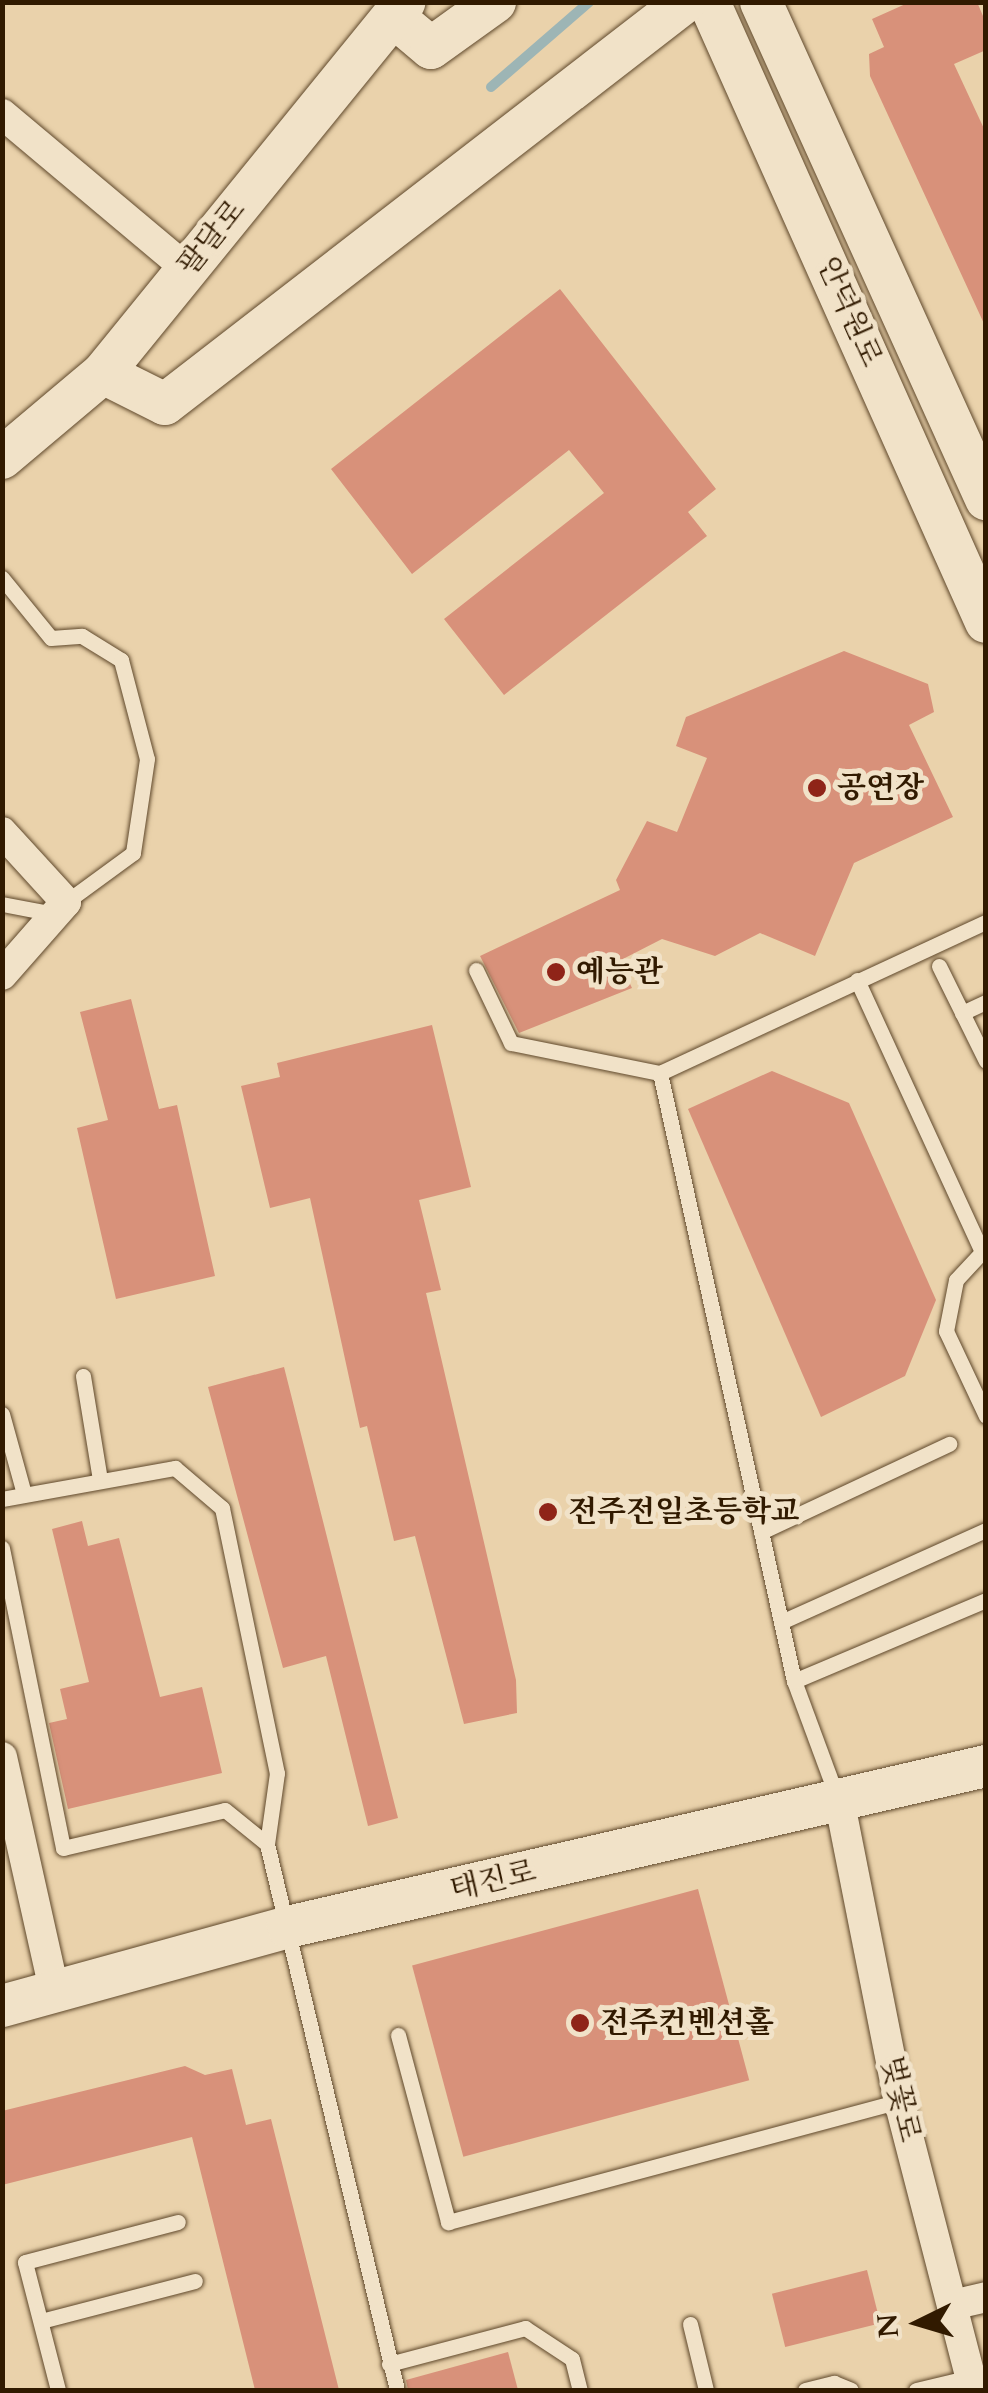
<!DOCTYPE html>
<meta charset="utf-8">
<style>
body{margin:0}
#map{position:relative;width:988px;height:2393px;overflow:hidden;background:#ead2ab;font-family:Cardo,"Noto Serif KR",serif}
div>[style]{position:absolute}
.stream>*{height:10px;margin:-5px;padding:0 5px;transform-origin:5px;border-radius:5px;background:#9db5b5}
.building>*{inset:0;background:#d8917a;transform-origin:0 0}
.roads{filter:drop-shadow(0 0 2px #5f482b) drop-shadow(0 0 2px #5f482b)}
.lane>*{height:15px;margin:-7.5px;padding:0 7.5px;transform-origin:7.5px;border-radius:7.5px;background:#f1e2c8}
.street>*{height:30px;margin:-15px;padding:0 15px;transform-origin:15px;border-radius:15px;background:#f1e2c8}
.secondary>*{height:42px;margin:-21px;padding:0 21px;transform-origin:21px;border-radius:21px;background:#f1e2c8}
.dots>*{width:28px;height:28px;translate:-50% -50%;box-sizing:border-box;border:5px solid #f1e2c8;border-radius:50%}
span{translate:-50% -50%;white-space:nowrap;text-align:center;line-height:1.15;-webkit-text-stroke:10px #f1e2c8;paint-order:stroke}
.street-label{font-size:30px;color:#311a00}
.poi-label{font-size:30px;color:#311a00;font-weight:700}
.left{translate:0 -50%;text-align:left}
.frame{position:absolute;inset:0;border:5px solid #311a00;pointer-events:none}
.north{position:absolute;left:868px;top:2273px;width:100px;height:100px;-webkit-text-stroke:8px #f1e2c8;paint-order:stroke;rotate:265deg;font-size:28px;font-weight:700;line-height:40px;text-align:center;color:#311a00}
.north::after{content:'';display:block;margin:auto;width:35px;height:45px;background:#311a00;clip-path:polygon(50% 0,100% 100%,50% 72%,0 100%)}
</style>
<div id="map">
<div class="stream">
<i style="left:491px;top:87px;width:130px;rotate:-40.9deg"></i>
</div>
<div class="building">
<i style="clip-path:polygon(910px 2px,977px 2px,986px 23px,986px 50px,954px 64px,986px 133px,986px 328px,870px 76px,869px 54px,884px 47px,872px 19px)"></i>
<i style="clip-path:polygon(560px 289px,716px 489px,688px 512px,707px 536px,504px 695px,444px 619px,604px 493px,569px 450px,412px 574px,331px 469px)"></i>
<i style="clip-path:polygon(844px 651px,928px 684px,934px 712px,909px 725px,953px 817px,854px 863px,815px 956px,760px 933px,715px 956px,662px 939px,619px 961px,632px 988px,519px 1033px,480px 956px,620px 890px,616px 880px,647px 821px,677px 832px,707px 758px,676px 746px,686px 717px)"></i>
<i style="clip-path:polygon(131px 999px,159px 1109px,177px 1105px,215px 1276px,116px 1299px,77px 1128px,108px 1120px,80px 1012px)"></i>
<i style="clip-path:polygon(432px 1025px,471px 1187px,419px 1200px,441px 1290px,426px 1293px,516px 1680px,517px 1713px,464px 1724px,415px 1536px,394px 1541px,367px 1426px,360px 1428px,310px 1198px,270px 1208px,241px 1086px,280px 1077px,277px 1063px)"></i>
<i style="clip-path:polygon(772px 1071px,849px 1103px,936px 1300px,905px 1376px,821px 1417px,688px 1109px)"></i>
<i style="clip-path:polygon(284px 1367px,398px 1818px,368px 1826px,326px 1656px,283px 1668px,208px 1387px)"></i>
<i style="clip-path:polygon(82px 1521px,88px 1546px,119px 1538px,160px 1697px,202px 1687px,222px 1773px,68px 1809px,49px 1723px,67px 1719px,60px 1689px,89px 1682px,52px 1529px)"></i>
<i style="left:698px;top:1889px;width:198px;height:296px;rotate:75deg"></i>
<i style="clip-path:polygon(185px 2066px,205px 2075px,232px 2069px,246px 2125px,271px 2119px,339px 2390px,255px 2390px,192px 2137px,2px 2185px,2px 2111px)"></i>
<i style="left:867px;top:2270px;width:55px;height:98px;rotate:76deg"></i>
<i style="clip-path:polygon(508px 2352px,518px 2390px,408px 2390px,406px 2380px)"></i>
</div>
<div class="roads">
<div class="lane">
<i style="left:2px;top:578px;width:77px;rotate:50.8deg"></i>
<i style="left:51px;top:638px;width:31px;rotate:-4deg"></i>
<i style="left:82px;top:636px;width:46px;rotate:31.6deg"></i>
<i style="left:121px;top:660px;width:102px;rotate:75.3deg"></i>
<i style="left:147px;top:759px;width:95px;rotate:98.5deg"></i>
<i style="left:133px;top:853px;width:83px;rotate:143.8deg"></i>
<i style="left:2px;top:904px;width:54px;rotate:10.7deg"></i>
<i style="left:939px;top:966px;width:106px;rotate:63.7deg"></i>
<i style="left:476px;top:970px;width:81px;rotate:64.4deg"></i>
<i style="left:511px;top:1043px;width:152px;rotate:11.4deg"></i>
<i style="left:857px;top:980px;width:299px;rotate:65.3deg"></i>
<i style="left:982px;top:1252px;width:38px;rotate:133deg"></i>
<i style="left:956px;top:1280px;width:52px;rotate:101.1deg"></i>
<i style="left:946px;top:1331px;width:94px;rotate:64.8deg"></i>
<i style="left:962px;top:1013px;width:26px;rotate:-25deg"></i>
<i style="left:83px;top:1376px;width:105px;rotate:80.7deg"></i>
<i style="left:2px;top:1414px;width:83px;rotate:74.6deg"></i>
<i style="left:2px;top:1499px;width:176px;rotate:-10.2deg"></i>
<i style="left:175px;top:1468px;width:62px;rotate:40.4deg"></i>
<i style="left:222px;top:1508px;width:271px;rotate:78.3deg"></i>
<i style="left:277px;top:1773px;width:72px;rotate:98deg"></i>
<i style="left:267px;top:1844px;width:561px;rotate:76.61deg"></i>
<i style="left:761px;top:1532px;width:208px;rotate:-25.1deg"></i>
<i style="left:2px;top:1548px;width:306px;rotate:78.5deg"></i>
<i style="left:63px;top:1848px;width:166px;rotate:-13.2deg"></i>
<i style="left:225px;top:1810px;width:54px;rotate:39deg"></i>
<i style="left:781px;top:1622px;width:225px;rotate:-24.2deg"></i>
<i style="left:794px;top:1681px;width:208px;rotate:-22.9deg"></i>
<i style="left:837px;top:1797px;width:124px;rotate:-110.3deg"></i>
<i style="left:794px;top:1681px;width:623px;rotate:-102.43deg"></i>
<i style="left:660px;top:1073px;width:359px;rotate:-24.9deg"></i>
<i style="left:398px;top:2035px;width:194px;rotate:75deg"></i>
<i style="left:448px;top:2222px;width:467px;rotate:-15deg"></i>
<i style="left:41px;top:2321px;width:159px;rotate:-14.6deg"></i>
<i style="left:690px;top:2324px;width:68px;rotate:76.4deg"></i>
<i style="left:389px;top:2364px;width:141px;rotate:-14.8deg"></i>
<i style="left:525px;top:2328px;width:56px;rotate:33.4deg"></i>
<i style="left:572px;top:2359px;width:32px;rotate:76deg"></i>
<i style="left:58px;top:2390px;width:132px;rotate:-104.5deg"></i>
<i style="left:25px;top:2262px;width:158px;rotate:-14.7deg"></i>
<i style="left:805px;top:2390px;width:30px;rotate:-14deg"></i>
<i style="left:834px;top:2383px;width:18px;rotate:22deg"></i>
<i style="left:916px;top:2390px;width:56px;rotate:-13.5deg"></i>
</div>
<div class="street">
<i style="left:2px;top:114px;width:241px;rotate:40deg"></i>
<i style="left:2px;top:832px;width:95px;rotate:47.6deg"></i>
<i style="left:66px;top:902px;width:97px;rotate:131.2deg"></i>
<i style="left:2px;top:1757px;width:243px;rotate:77.4deg"></i>
<i style="left:840px;top:1804px;width:303px;rotate:78.8deg"></i>
<i style="left:899px;top:2101px;width:299px;rotate:75.5deg"></i>
<i style="left:952px;top:2305px;width:35px;rotate:-13deg"></i>
</div>
<div class="secondary">
<i style="left:709px;top:2px;width:679px;rotate:65.93deg"></i>
<i style="left:761px;top:2px;width:546px;rotate:65.64deg"></i>
<i style="left:394px;top:17px;width:48px;rotate:40deg"></i>
<i style="left:431px;top:48px;width:79px;rotate:-35.7deg"></i>
<i style="left:103px;top:373px;width:69px;rotate:26.6deg"></i>
<i style="left:165px;top:404px;width:657px;rotate:-37.71deg"></i>
<i style="left:2px;top:458px;width:132px;rotate:-40.1deg"></i>
<i style="left:103px;top:373px;width:478px;rotate:-50.9deg"></i>
<i style="left:2px;top:2006px;width:297px;rotate:-15.4deg"></i>
<i style="left:288px;top:1927px;width:716px;rotate:-12.99deg"></i>
</div>
</div>
<div class="dots">
<i style="left:817px;top:788px;background:#8f2418"></i>
<i style="left:556px;top:972px;background:#8f2418"></i>
<i style="left:548px;top:1512px;background:#8f2418"></i>
<i style="left:580px;top:2023px;background:#8f2418"></i>
</div>
<div class="street-label">
<span style="left:212px;top:238px;rotate:-51deg">팔달로</span>
<span style="left:849px;top:312px;rotate:66deg">안덕원로</span>
<span style="left:493px;top:1881px;rotate:-13deg">태진로</span>
<span style="left:900px;top:2099px;rotate:77deg">벚꽃로</span>
</div>
<div class="poi-label">
<span class="left" style="left:837px;top:788px">공연장</span>
<span class="left" style="left:576px;top:972px">예능관</span>
<span class="left" style="left:568px;top:1512px">전주전일초등학교</span>
<span class="left" style="left:600px;top:2023px">전주컨벤션홀</span>
</div>
<div class="frame"></div>
<div class="north">N</div>
</div>
